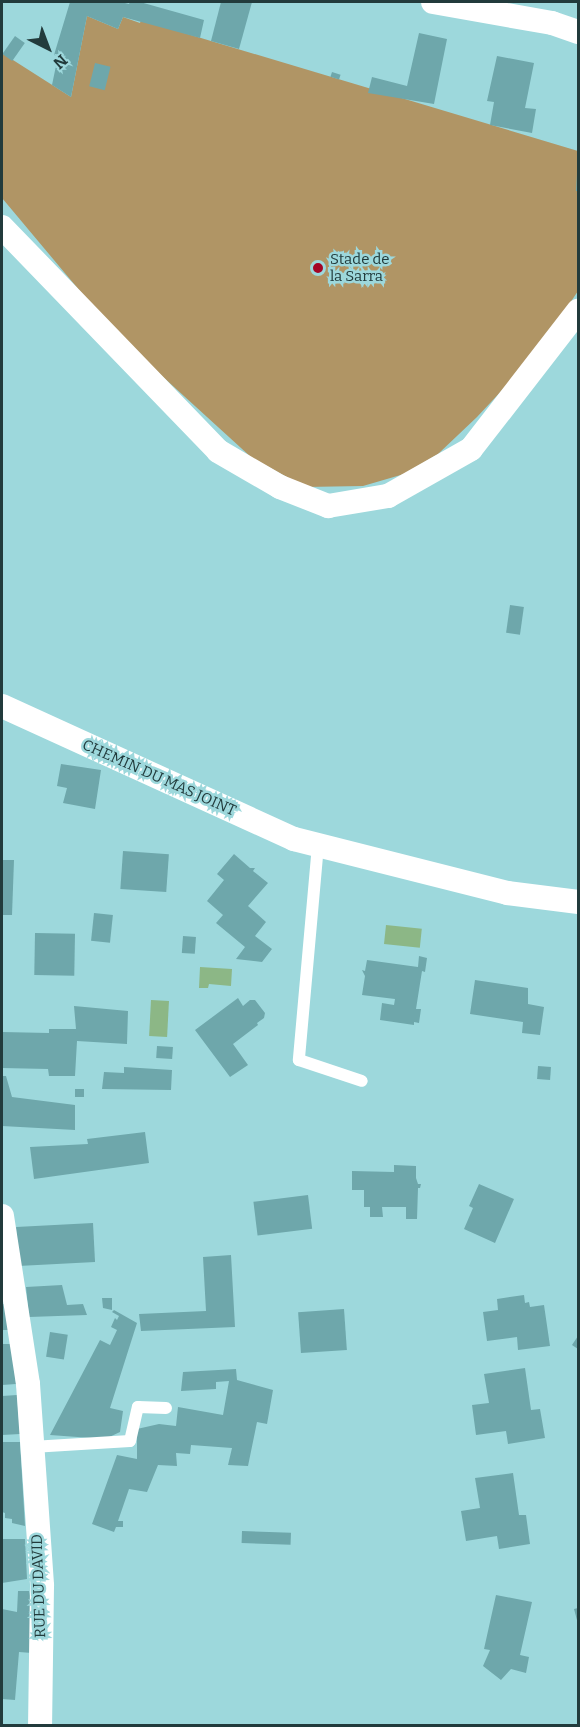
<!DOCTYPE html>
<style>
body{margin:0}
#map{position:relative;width:580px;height:1727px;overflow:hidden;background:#9dd8dc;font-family:Bitter,serif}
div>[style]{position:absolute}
.green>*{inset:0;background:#b09565}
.water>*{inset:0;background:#8cb786;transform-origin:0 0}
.building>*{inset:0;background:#6ea7ab;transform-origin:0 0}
.service>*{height:12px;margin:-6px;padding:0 6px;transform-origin:6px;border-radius:6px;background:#fff}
.minor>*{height:24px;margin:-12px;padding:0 12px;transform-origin:12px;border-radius:12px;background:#fff}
.dots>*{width:16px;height:16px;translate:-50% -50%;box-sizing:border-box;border:3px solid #9dd8dc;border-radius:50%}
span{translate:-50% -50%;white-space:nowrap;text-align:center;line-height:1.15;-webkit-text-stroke:5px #9dd8dc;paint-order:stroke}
.poi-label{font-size:15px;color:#223b3c}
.left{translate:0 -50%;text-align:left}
.street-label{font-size:15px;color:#223b3c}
.frame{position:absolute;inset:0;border:3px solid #223b3c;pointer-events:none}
.north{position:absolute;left:18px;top:18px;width:60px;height:60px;-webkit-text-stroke:4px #9dd8dc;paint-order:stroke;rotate:138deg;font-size:16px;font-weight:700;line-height:24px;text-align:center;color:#223b3c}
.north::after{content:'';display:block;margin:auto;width:21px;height:27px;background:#223b3c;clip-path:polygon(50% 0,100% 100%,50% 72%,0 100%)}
</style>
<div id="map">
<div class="green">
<i style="clip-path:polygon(87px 16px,118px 29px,123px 17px,140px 23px,141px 20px,578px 151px,578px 291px,536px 354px,477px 417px,438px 454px,404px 474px,363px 486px,305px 487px,252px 458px,162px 376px,95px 309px,2px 198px,2px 53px,71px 97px)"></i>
</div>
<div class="water">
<i style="left:386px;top:925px;width:36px;height:19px;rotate:6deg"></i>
<i style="clip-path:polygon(200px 967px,232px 969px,231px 986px,209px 984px,208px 988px,199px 988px)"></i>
<i style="left:151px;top:1000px;width:18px;height:36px;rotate:3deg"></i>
</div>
<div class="building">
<i style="clip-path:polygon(70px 2px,121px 2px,129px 4px,130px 2px,140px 2px,204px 20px,200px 38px,123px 17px,118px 29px,87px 16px,71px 97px,52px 85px,58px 56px,54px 55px)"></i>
<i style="clip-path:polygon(221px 2px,252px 2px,239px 49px,211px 41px)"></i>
<i style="clip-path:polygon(419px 33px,447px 39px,434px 104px,368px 93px,372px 77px,407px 86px)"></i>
<i style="left:15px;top:36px;width:12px;height:22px;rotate:35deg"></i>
<i style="clip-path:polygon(497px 56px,534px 63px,525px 108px,536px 109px,532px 133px,490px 125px,494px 102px,487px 101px)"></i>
<i style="left:95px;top:63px;width:16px;height:24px;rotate:14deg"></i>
<i style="left:332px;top:72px;width:9px;height:5px;rotate:18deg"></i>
<i style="clip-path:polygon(577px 174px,578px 174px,578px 191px,576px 191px)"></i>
<i style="left:510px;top:605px;width:14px;height:28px;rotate:8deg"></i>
<i style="clip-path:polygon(61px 764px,101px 770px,95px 809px,63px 803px,67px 788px,57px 786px)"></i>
<i style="left:123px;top:851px;width:46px;height:38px;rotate:4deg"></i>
<i style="clip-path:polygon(234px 854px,250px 868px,255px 868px,253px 871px,268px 883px,248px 906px,266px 922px,255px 936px,272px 949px,262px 962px,236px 959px,245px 947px,216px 923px,223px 915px,207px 901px,224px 880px,217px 874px)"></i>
<i style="clip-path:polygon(2px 860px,14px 860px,12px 915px,2px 915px)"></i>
<i style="left:94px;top:913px;width:19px;height:28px;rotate:6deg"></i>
<i style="left:35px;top:933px;width:40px;height:42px;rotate:1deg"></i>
<i style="left:183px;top:936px;width:13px;height:17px;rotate:4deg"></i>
<i style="clip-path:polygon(419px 956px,427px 958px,425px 972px,422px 971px,416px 1009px,421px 1009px,419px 1023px,414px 1022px,414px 1025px,380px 1020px,382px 1003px,394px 1005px,395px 999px,362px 995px,365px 976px,362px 970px,365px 971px,367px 960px,418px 967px)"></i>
<i style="clip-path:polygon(475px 980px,528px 988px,528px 1004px,544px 1007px,540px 1035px,522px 1033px,523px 1022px,470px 1014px)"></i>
<i style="clip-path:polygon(238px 998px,243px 1006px,250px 1000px,255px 1000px,265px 1013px,264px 1018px,257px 1023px,258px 1025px,233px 1044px,248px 1065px,230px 1077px,195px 1030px)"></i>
<i style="clip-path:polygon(74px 1006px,128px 1011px,127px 1044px,77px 1041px,75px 1076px,49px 1076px,48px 1069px,2px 1068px,2px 1032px,49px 1033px,49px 1029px,76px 1029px)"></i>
<i style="left:157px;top:1046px;width:16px;height:12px;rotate:4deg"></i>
<i style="left:538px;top:1066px;width:13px;height:13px;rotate:4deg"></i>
<i style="clip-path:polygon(124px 1067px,172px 1070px,171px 1090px,102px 1089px,104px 1072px,124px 1073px)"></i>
<i style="clip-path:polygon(2px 1076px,6px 1076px,12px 1097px,75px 1105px,75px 1130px,2px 1126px)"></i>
<i style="left:75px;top:1089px;width:9px;height:8px"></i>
<i style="clip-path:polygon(145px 1132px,149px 1163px,34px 1179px,30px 1147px,88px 1144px,87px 1139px)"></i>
<i style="clip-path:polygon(394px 1165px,416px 1166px,416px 1178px,418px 1184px,421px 1184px,420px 1188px,418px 1188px,417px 1219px,406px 1219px,406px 1207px,382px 1207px,383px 1217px,370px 1217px,370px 1207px,364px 1207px,364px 1190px,352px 1190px,352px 1171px,394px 1172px)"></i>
<i style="clip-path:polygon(479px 1184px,514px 1199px,495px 1243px,464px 1229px,473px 1208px,469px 1206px)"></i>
<i style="left:308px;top:1195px;width:34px;height:55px;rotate:83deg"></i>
<i style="left:93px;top:1223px;width:39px;height:77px;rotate:87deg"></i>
<i style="clip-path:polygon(231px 1255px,235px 1327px,141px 1331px,139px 1314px,206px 1311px,203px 1257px)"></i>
<i style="clip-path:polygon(62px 1285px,67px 1305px,83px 1304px,87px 1315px,29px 1317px,26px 1287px)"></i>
<i style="clip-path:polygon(524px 1295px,525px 1303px,529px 1302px,530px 1307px,544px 1305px,550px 1346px,518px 1350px,517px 1337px,487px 1341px,483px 1312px,498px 1310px,497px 1299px)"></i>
<i style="clip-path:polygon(102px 1298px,112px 1298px,112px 1310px,103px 1308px)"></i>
<i style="clip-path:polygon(2px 1304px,5px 1304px,9px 1330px,2px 1330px)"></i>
<i style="left:344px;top:1309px;width:41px;height:46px;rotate:86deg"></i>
<i style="clip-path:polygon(114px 1310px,137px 1323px,110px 1408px,123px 1411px,120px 1432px,105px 1439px,50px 1435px,100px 1340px,110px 1345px,117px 1330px,111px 1327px,115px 1318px,117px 1320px,119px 1316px,112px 1312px)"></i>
<i style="left:50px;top:1332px;width:18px;height:25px;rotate:9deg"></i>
<i style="clip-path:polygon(578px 1336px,578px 1349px,572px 1345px)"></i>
<i style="clip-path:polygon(2px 1344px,12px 1344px,16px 1384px,2px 1385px)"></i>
<i style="clip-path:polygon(525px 1368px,531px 1410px,540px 1409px,545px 1438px,508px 1444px,506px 1431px,476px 1435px,472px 1405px,489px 1403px,484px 1374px)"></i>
<i style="clip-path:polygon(236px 1369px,237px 1380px,273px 1390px,267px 1424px,257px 1422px,248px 1466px,228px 1465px,232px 1448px,191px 1445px,190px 1454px,176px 1453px,177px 1466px,158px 1465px,147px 1492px,129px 1489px,118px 1521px,123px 1521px,123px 1527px,116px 1527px,114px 1532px,92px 1524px,117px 1455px,137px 1459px,137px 1429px,159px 1424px,176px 1426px,178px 1407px,223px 1415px,229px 1381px,216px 1382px,216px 1389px,181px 1391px,183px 1372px)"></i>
<i style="clip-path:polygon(17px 1395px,20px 1434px,2px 1435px,2px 1396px)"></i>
<i style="clip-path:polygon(2px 1442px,20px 1442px,25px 1526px,12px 1523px,12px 1519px,5px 1518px,5px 1513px,2px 1512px)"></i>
<i style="clip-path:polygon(513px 1473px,519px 1515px,526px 1515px,530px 1544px,499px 1549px,497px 1536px,466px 1541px,461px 1511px,480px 1508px,475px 1478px)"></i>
<i style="left:242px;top:1531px;width:49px;height:12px;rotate:2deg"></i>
<i style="clip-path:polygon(2px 1539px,25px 1539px,27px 1579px,2px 1583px)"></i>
<i style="clip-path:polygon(18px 1591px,29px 1591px,33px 1611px,32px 1653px,19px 1652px,15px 1700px,2px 1699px,2px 1609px,17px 1612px)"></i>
<i style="clip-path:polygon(496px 1595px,532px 1602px,520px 1655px,529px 1657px,526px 1673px,511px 1669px,501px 1680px,483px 1666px,490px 1650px,484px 1649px)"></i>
<i style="clip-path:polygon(578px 1608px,578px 1624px,574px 1609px)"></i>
</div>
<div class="service">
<i style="left:318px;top:845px;width:216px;rotate:95.1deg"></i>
<i style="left:299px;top:1060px;width:66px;rotate:18.4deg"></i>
<i style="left:32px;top:1447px;width:98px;rotate:-3.5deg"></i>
<i style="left:130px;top:1441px;width:35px;rotate:-77deg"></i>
<i style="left:138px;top:1407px;width:28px;rotate:2deg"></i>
</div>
<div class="minor">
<i style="left:433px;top:2px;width:121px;rotate:10deg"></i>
<i style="left:552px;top:23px;width:28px;rotate:19deg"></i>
<i style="left:2px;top:227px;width:311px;rotate:46deg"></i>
<i style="left:218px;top:451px;width:72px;rotate:30.1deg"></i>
<i style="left:280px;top:487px;width:52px;rotate:21.6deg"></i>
<i style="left:328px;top:506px;width:61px;rotate:-9.5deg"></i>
<i style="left:388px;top:496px;width:95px;rotate:-29.5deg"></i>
<i style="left:471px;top:449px;width:175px;rotate:-52.2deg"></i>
<i style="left:2px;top:706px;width:321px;rotate:24.5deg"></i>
<i style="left:294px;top:839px;width:220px;rotate:14.2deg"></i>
<i style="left:507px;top:893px;width:72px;rotate:7.2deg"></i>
<i style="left:2px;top:1216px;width:170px;rotate:81.2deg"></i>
<i style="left:28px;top:1384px;width:202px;rotate:86deg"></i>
<i style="left:42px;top:1586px;width:140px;rotate:90.8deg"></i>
</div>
<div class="dots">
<i style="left:318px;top:268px;background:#a30525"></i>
</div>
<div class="poi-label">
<span class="left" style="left:330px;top:268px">Stade de<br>la Sarra</span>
</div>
<div class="street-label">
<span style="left:159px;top:778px;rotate:24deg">CHEMIN DU MAS JOINT</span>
<span style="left:39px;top:1586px;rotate:-92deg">RUE DU DAVID</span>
</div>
<div class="frame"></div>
<div class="north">N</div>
</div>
